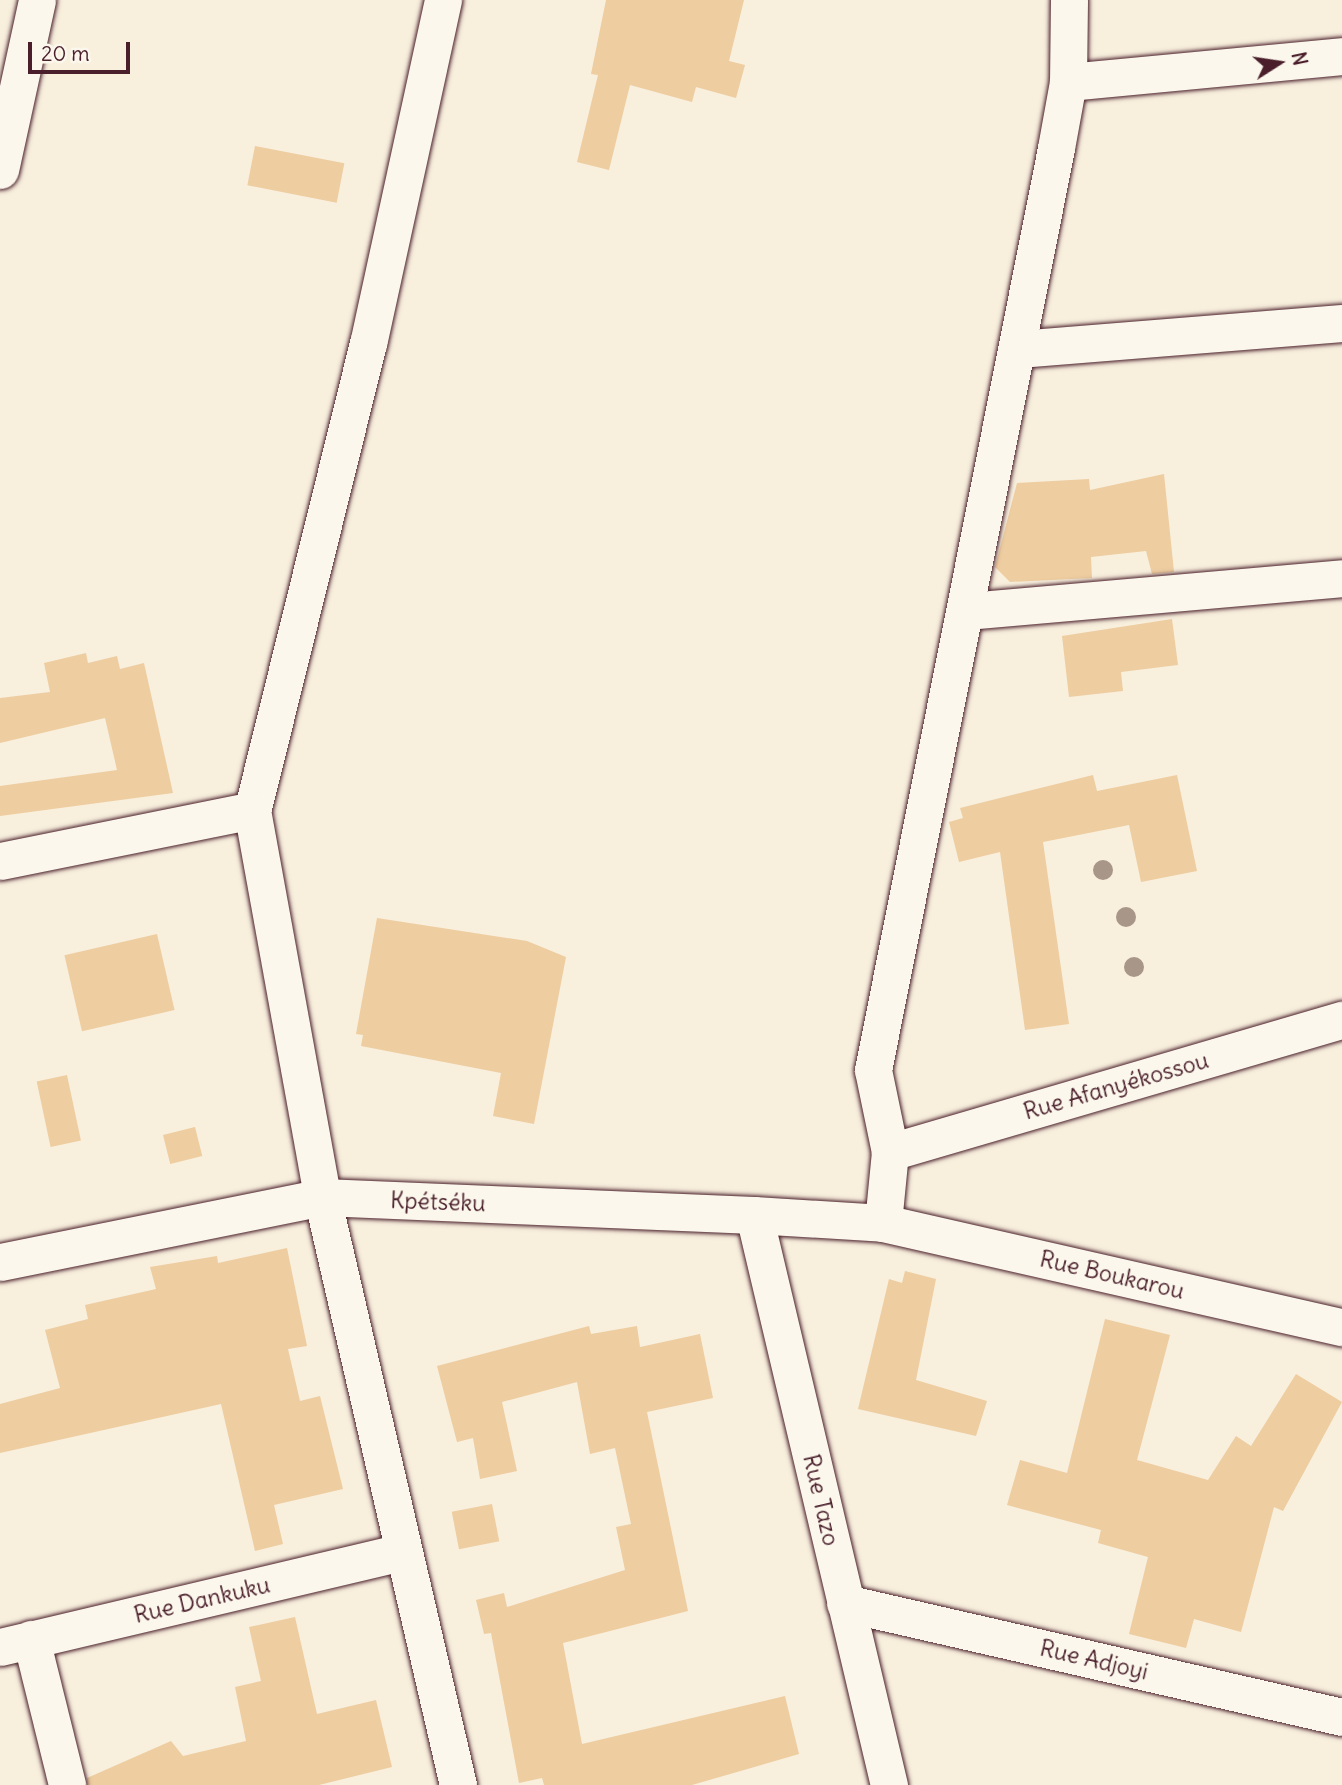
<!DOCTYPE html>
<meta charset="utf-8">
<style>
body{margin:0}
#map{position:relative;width:1342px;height:1785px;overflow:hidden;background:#f8efdd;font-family:Delius,sans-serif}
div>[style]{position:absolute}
.building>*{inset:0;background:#eecda0;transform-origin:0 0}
.roads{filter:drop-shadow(0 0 2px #4a1f2b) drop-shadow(0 0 2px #4a1f2b)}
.minor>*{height:37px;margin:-18.5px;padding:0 18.5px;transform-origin:18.5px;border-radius:18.5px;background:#fbf7ec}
.trees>*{width:20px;height:20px;margin:-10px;border-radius:50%;background:#a89689}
span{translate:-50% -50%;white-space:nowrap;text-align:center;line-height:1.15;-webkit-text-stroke:6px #fbf7ec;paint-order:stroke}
.street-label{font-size:23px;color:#4a1f2b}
.north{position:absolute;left:1244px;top:28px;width:70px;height:70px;-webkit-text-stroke:5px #fbf7ec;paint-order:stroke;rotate:78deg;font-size:19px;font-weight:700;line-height:28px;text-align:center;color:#4a1f2b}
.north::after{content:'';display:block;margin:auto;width:24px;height:32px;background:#4a1f2b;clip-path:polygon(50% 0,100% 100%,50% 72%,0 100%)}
.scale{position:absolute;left:28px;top:42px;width:102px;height:32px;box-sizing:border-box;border:4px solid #4a1f2b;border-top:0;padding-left:9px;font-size:21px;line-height:24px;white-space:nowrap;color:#4a1f2b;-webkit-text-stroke:5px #fbf7ec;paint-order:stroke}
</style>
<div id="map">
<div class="building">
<i style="clip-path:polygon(606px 0,744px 0,729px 61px,745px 65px,736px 98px,696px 87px,692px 102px,630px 85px,609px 170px,577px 162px,598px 75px,591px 74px)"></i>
<i style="left:255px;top:146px;width:91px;height:40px;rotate:11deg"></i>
<i style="clip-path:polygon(1164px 474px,1174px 572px,1152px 574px,1146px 551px,1091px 557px,1092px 578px,1010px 582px,995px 567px,1017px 483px,1089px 479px,1090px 490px)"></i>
<i style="clip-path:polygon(1172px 619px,1178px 665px,1121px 672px,1123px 691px,1069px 697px,1062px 636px)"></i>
<i style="clip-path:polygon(86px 653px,88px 663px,117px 656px,120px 669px,144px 663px,173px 793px,0 816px,0 786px,117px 770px,105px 718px,0 743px,0 698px,50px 692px,44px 663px)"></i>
<i style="clip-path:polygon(1093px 775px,1097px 791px,1177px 775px,1197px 871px,1141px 882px,1129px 825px,1043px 842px,1069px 1024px,1025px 1030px,1000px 852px,959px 862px,949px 822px,963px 818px,960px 808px)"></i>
<i style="clip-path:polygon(377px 918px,527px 941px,566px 957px,534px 1124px,493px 1116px,501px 1073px,361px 1046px,363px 1035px,356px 1034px)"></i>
<i style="left:157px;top:934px;width:78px;height:95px;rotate:77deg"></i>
<i style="left:67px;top:1075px;width:67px;height:31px;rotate:78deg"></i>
<i style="left:195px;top:1127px;width:30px;height:33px;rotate:76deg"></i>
<i style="clip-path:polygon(287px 1248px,307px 1346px,288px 1349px,300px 1401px,320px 1396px,343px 1489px,274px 1505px,283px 1544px,255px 1551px,221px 1404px,0 1453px,0 1404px,60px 1388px,45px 1330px,88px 1319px,85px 1305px,156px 1289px,150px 1267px,217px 1256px,218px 1263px)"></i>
<i style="clip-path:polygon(905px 1271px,936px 1279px,916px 1380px,987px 1401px,976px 1436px,858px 1409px,889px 1279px,902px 1283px)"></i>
<i style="clip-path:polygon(1105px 1319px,1170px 1335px,1137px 1460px,1208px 1480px,1236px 1436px,1251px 1446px,1296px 1374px,1342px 1402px,1283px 1511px,1274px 1507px,1241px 1632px,1194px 1619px,1186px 1648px,1129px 1634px,1148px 1557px,1098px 1543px,1101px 1530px,1007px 1505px,1020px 1460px,1067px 1473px)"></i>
<i style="clip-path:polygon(589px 1326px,591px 1334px,637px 1326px,640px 1347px,700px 1334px,713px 1398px,647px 1412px,688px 1611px,563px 1643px,582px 1744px,785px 1696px,799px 1754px,692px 1785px,544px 1785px,542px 1778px,519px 1783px,491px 1633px,484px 1634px,476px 1600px,504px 1593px,507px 1607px,625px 1570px,616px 1527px,631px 1524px,615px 1448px,590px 1454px,577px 1382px,502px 1402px,517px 1471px,480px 1479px,473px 1438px,457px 1442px,437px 1366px)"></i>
<i style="left:492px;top:1504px;width:38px;height:41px;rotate:79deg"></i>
<i style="clip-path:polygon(295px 1617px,317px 1714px,376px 1700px,392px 1767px,319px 1785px,87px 1785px,87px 1778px,171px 1741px,183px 1756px,246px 1741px,235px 1687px,261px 1681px,249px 1627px)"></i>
</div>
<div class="roads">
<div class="minor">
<i style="left:443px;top:0;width:351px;rotate:102.3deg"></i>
<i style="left:368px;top:343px;width:481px;rotate:103.9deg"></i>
<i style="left:252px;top:810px;width:393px;rotate:79.7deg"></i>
<i style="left:322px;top:1197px;width:604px;rotate:76.98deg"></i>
<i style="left:1068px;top:82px;width:275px;rotate:-5.4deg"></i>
<i style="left:0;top:170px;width:174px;rotate:-77.7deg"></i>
<i style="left:1018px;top:349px;width:325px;rotate:-4.6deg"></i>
<i style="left:967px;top:611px;width:376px;rotate:-5deg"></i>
<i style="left:0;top:861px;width:257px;rotate:-11.4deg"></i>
<i style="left:890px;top:1152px;width:471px;rotate:-16.3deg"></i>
<i style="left:754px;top:1215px;width:586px;rotate:76.68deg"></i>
<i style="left:883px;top:1223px;width:71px;rotate:-84.4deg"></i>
<i style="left:890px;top:1152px;width:84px;rotate:-101.7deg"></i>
<i style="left:873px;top:1070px;width:940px;rotate:-78.77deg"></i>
<i style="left:1056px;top:148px;width:67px;rotate:-79.7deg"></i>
<i style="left:1068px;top:82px;width:82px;rotate:-89.3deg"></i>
<i style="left:0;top:1262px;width:328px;rotate:-11.4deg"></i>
<i style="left:322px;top:1197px;width:432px;rotate:2.4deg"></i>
<i style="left:754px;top:1215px;width:129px;rotate:3.5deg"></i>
<i style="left:883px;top:1223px;width:471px;rotate:12.8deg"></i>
<i style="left:845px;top:1603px;width:510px;rotate:12.92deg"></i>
<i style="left:31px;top:1639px;width:150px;rotate:76.1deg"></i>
<i style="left:0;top:1647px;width:414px;rotate:-13.3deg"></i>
</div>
</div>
<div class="trees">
<i style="left:1103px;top:870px"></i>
<i style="left:1126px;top:917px"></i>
<i style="left:1134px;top:967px"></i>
</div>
<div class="street-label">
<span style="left:1116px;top:1086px;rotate:-16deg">Rue Afanyékossou</span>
<span style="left:438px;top:1202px;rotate:2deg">Kpétséku</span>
<span style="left:1112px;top:1275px;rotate:13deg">Rue Boukarou</span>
<span style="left:821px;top:1500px;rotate:77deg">Rue Tazo</span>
<span style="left:202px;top:1600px;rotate:-13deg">Rue Dankuku</span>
<span style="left:1094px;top:1660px;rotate:13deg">Rue Adjoyi</span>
</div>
<div class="north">N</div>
<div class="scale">20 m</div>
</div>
